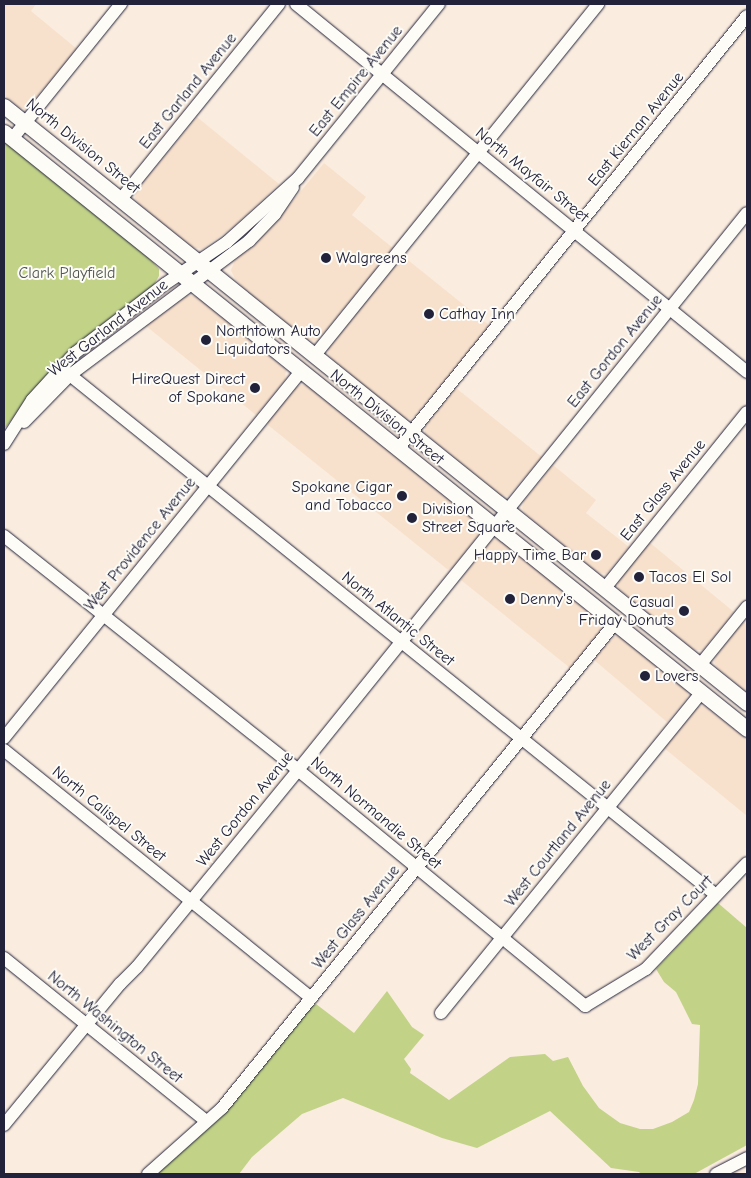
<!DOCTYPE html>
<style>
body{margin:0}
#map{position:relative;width:751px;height:1178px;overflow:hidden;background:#faecde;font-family:"Comic Neue",sans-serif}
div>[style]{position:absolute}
.built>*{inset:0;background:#f8e1cc}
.green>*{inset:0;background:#c2d388}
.roads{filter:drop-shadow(0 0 1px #22223b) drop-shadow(0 0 1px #22223b)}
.minor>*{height:12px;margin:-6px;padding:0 6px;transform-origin:6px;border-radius:6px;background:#fdfcf7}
.major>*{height:15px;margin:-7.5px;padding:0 7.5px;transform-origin:7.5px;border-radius:7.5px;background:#fdfcf7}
.dots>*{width:14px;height:14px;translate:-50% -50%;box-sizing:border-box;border:2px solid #fdfcf7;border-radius:50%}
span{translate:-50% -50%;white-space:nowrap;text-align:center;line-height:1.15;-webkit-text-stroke:4px #fdfcf7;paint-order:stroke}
.street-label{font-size:16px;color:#22223b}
.poi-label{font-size:16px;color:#22223b}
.left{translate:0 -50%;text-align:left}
.right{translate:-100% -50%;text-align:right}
.park-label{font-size:16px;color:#525752}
.frame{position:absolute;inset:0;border:5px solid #22223b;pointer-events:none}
</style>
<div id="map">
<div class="built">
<i style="clip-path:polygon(4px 4px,36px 4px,31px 11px,77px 49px,26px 109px,18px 107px,4px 95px)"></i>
<i style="clip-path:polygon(197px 117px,279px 184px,233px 227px,202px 249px,192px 247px,139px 204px,135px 198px,137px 190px)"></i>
<i style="clip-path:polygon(324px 163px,366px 197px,352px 215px,393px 248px,321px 336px,314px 341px,307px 339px,247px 291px,235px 279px,231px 270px,236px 258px,278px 219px)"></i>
<i style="clip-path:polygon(403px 256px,490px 326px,417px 414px,410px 419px,403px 417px,331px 358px,328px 353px,329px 347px)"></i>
<i style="clip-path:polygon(187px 295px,198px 297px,286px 370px,285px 380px,256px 415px,146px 326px)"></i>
<i style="clip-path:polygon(301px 385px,308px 386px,480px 525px,480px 533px,452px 568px,447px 569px,268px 425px,268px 422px,296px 387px)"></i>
<i style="clip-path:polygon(456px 388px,542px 457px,508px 496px,501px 495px,425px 433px,425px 426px)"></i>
<i style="clip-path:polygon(553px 465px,596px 500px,586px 513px,629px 547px,606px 574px,597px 572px,526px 514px,522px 508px,524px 501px)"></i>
<i style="clip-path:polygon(494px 539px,503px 542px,600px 621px,602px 626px,601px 631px,570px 668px,461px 580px,489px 542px)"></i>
<i style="clip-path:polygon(649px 542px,734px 612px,703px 650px,694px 650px,618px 588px,618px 581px)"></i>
<i style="clip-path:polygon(743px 622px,747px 625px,747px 693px,718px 668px,714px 662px,717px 655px)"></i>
<i style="clip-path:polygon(615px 636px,622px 638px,685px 688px,688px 695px,686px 699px,667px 722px,593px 659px)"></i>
<i style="clip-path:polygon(704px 706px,747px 739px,747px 816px,664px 748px,697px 707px)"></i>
</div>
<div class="green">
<i style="clip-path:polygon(4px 141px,147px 256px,159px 269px,159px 276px,152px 288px,45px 379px,4px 429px)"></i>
<i style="clip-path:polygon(718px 903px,747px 928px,747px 1145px,694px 1174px,641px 1174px,639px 1172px,611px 1168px,550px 1111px,477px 1148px,442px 1138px,343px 1098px,302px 1114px,252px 1157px,239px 1174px,156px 1174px,309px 1008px,316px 1004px,354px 1033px,387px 991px,412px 1027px,424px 1035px,404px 1059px,411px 1069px,410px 1073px,449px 1100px,510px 1057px,545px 1054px,553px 1061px,568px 1057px,583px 1086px,599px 1108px,620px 1123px,640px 1129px,653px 1129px,672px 1122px,689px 1112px,694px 1100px,698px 1084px,700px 1025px,692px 1024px,676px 992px,664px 982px,656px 969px)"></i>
</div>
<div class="roads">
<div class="minor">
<i style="left:296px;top:4px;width:582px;rotate:39.21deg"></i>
<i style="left:12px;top:139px;width:174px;rotate:-51.1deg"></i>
<i style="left:121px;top:199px;width:251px;rotate:-51deg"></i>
<i style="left:315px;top:355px;width:451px;rotate:-51.1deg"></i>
<i style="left:60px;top:367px;width:842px;rotate:38.83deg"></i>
<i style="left:24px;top:422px;width:66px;rotate:-45.6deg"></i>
<i style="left:70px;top:375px;width:224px;rotate:-36.8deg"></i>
<i style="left:249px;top:241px;width:37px;rotate:-46deg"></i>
<i style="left:275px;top:214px;width:32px;rotate:-56deg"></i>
<i style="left:4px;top:444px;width:52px;rotate:-57.5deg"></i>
<i style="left:32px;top:400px;width:64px;rotate:-47.5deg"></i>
<i style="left:75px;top:353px;width:113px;rotate:-37.5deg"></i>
<i style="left:165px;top:284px;width:75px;rotate:-34.1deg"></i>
<i style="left:227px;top:242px;width:96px;rotate:-42deg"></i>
<i style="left:298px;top:178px;width:224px;rotate:-51deg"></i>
<i style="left:398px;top:449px;width:556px;rotate:-51.13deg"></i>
<i style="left:4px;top:536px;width:376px;rotate:38.5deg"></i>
<i style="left:298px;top:770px;width:372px;rotate:39.4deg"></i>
<i style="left:585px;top:1006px;width:71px;rotate:-31.2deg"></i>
<i style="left:646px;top:969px;width:146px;rotate:-46.4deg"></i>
<i style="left:605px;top:588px;width:226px;rotate:-51.1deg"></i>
<i style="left:700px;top:665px;width:75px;rotate:-51deg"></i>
<i style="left:4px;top:738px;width:472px;rotate:-51deg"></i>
<i style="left:4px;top:750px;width:395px;rotate:38.9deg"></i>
<i style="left:4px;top:958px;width:260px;rotate:38.9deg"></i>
<i style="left:441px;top:1013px;width:412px;rotate:-50.9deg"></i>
<i style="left:4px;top:1125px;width:183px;rotate:-50.6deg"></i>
<i style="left:120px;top:984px;width:24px;rotate:-45deg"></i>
<i style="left:137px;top:967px;width:254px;rotate:-50.7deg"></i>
<i style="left:298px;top:770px;width:715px;rotate:-51.13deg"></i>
<i style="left:148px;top:1174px;width:99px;rotate:-41.7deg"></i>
<i style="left:222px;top:1108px;width:624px;rotate:-50.98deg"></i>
<i style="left:716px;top:1174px;width:35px;rotate:-27deg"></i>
</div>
<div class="major">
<i style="left:4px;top:106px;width:953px;rotate:38.78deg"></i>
<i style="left:4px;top:132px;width:953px;rotate:38.78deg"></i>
</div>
</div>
<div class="dots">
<i style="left:326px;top:258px;background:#22223b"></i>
<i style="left:429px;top:314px;background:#22223b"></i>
<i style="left:206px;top:340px;background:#22223b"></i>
<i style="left:255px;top:388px;background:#22223b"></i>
<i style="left:402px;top:496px;background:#22223b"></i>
<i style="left:412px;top:518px;background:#22223b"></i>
<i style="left:596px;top:555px;background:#22223b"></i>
<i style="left:639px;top:577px;background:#22223b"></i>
<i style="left:510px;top:599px;background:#22223b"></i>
<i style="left:684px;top:611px;background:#22223b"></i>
<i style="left:645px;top:676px;background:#22223b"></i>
</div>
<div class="street-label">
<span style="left:356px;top:81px;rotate:-51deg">East Empire Avenue</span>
<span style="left:188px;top:91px;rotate:-51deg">East Garland Avenue</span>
<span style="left:636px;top:129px;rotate:-51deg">East Kiernan Avenue</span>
<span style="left:83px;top:146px;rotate:39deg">North Division Street</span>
<span style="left:532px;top:175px;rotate:39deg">North Mayfair Street</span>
<span style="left:108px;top:328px;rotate:-38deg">West Garland Avenue</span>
<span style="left:615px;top:351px;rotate:-51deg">East Gordon Avenue</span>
<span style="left:387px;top:417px;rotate:39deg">North Division Street</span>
<span style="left:663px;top:490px;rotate:-51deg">East Glass Avenue</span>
<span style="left:140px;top:544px;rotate:-51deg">West Providence Avenue</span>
<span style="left:398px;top:619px;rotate:39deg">North Atlantic Street</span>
<span style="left:245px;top:809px;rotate:-51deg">West Gordon Avenue</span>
<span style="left:376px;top:813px;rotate:40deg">North Normandie Street</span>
<span style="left:109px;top:814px;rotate:39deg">North Calispel Street</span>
<span style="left:558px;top:843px;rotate:-51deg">West Courtland Avenue</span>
<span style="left:356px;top:917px;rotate:-51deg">West Glass Avenue</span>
<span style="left:670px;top:918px;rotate:-45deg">West Gray Court</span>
<span style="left:115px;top:1027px;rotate:39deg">North Washington Street</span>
</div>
<div class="poi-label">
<span class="left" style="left:336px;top:258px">Walgreens</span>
<span class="left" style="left:439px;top:314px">Cathay Inn</span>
<span class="left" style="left:216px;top:340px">Northtown Auto<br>Liquidators</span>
<span class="right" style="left:245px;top:388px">HireQuest Direct<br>of Spokane</span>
<span class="right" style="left:392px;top:496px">Spokane Cigar<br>and Tobacco</span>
<span class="left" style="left:422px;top:518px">Division<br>Street Square</span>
<span class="right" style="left:586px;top:555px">Happy Time Bar</span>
<span class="left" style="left:649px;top:577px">Tacos El Sol</span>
<span class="left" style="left:520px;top:599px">Denny's</span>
<span class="right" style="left:674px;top:611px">Casual<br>Friday Donuts</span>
<span class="left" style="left:655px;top:676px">Lovers</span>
</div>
<div class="park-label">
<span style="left:67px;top:273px">Clark Playfield</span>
</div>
<div class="frame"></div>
</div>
